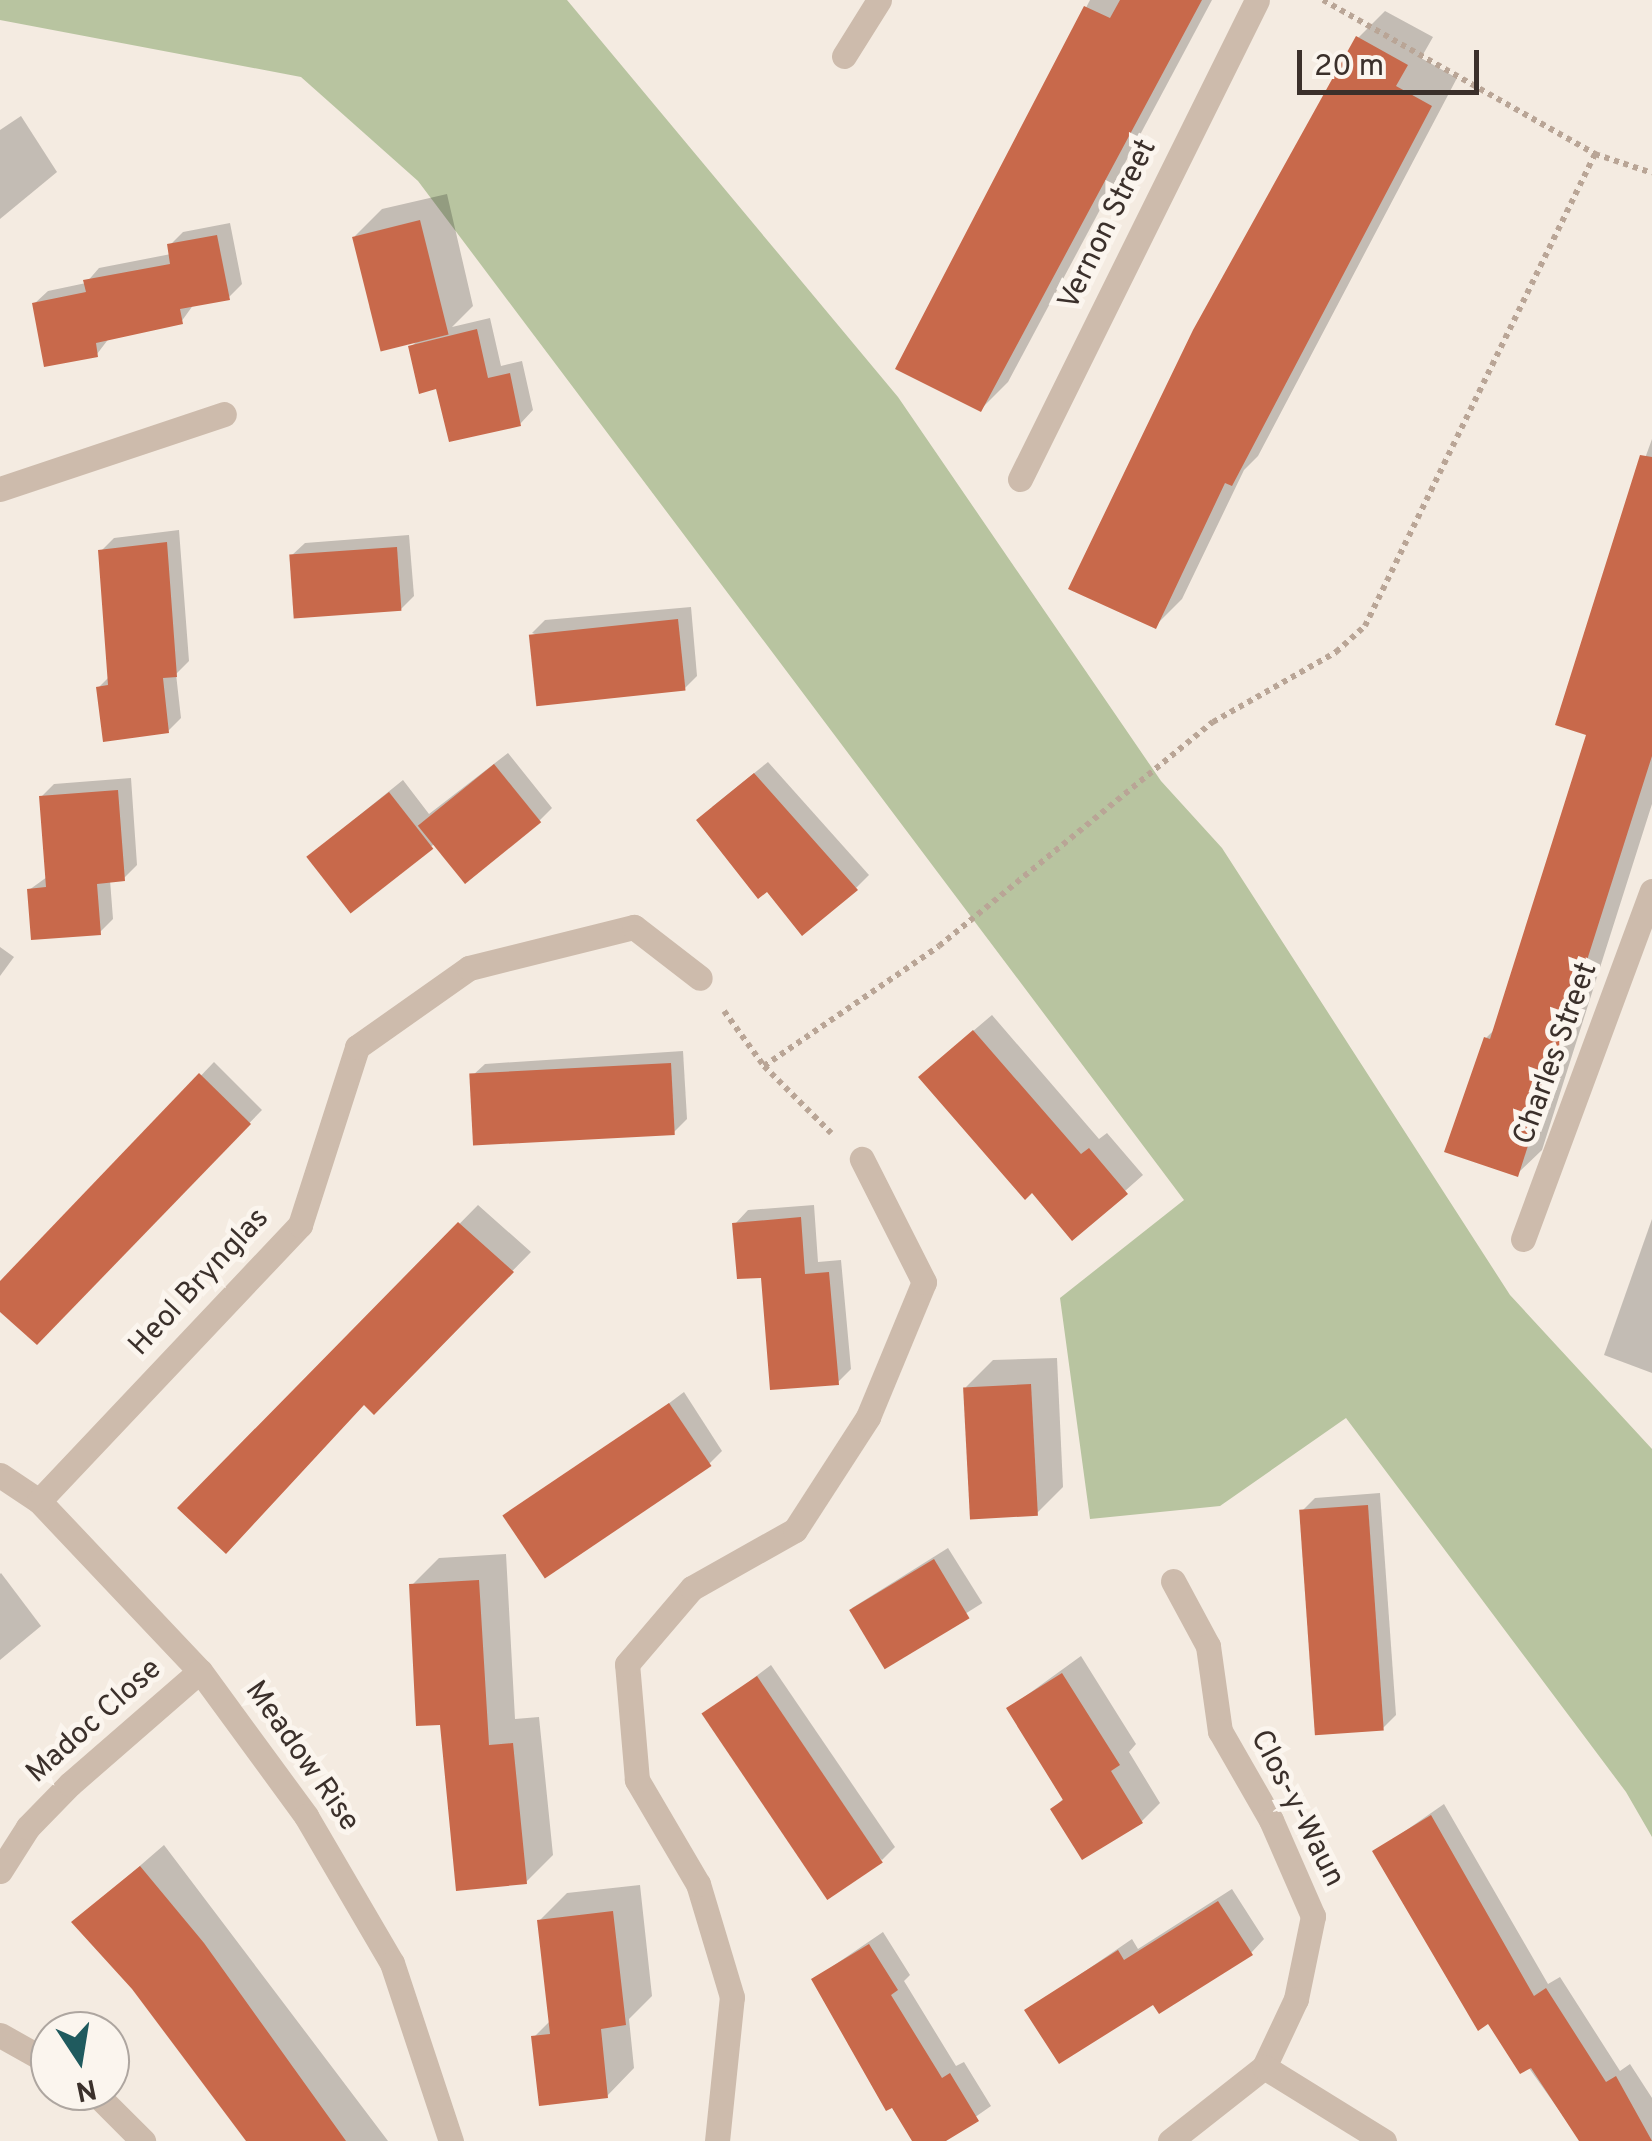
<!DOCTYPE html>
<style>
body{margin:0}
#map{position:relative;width:1652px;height:2141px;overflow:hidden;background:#f4ebe1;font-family:Overpass,sans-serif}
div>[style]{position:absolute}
.green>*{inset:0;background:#b8c4a0}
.shadow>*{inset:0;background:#0003;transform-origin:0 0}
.building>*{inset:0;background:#c8694b;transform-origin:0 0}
.path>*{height:6px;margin-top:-3px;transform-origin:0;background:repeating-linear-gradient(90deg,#b9a596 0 5px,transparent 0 10px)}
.minor>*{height:25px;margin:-12.5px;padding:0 12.5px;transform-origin:12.5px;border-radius:12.5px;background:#cdbbac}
span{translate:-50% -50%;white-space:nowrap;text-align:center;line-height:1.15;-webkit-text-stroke:10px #fbf5ee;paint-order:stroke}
.street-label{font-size:30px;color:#3b302b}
.north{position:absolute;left:30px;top:2011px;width:100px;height:100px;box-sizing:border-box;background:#fbf5ee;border:2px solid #aea6a0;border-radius:50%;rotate:168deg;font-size:28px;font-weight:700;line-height:40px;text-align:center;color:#3b302b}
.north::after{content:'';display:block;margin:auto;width:35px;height:45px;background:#1f5a5e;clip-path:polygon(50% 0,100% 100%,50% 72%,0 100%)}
.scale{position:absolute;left:1297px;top:50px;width:182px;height:45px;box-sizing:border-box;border:5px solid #3b302b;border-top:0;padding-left:12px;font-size:30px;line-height:35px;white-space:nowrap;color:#3b302b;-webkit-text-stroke:8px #fbf5ee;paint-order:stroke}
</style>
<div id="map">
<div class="green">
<i style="clip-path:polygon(0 0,567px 0,898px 397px,1161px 781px,1222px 848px,1510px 1295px,1652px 1449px,1652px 1837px,1626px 1792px,1346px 1418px,1220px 1506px,1090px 1519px,1060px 1298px,1184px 1200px,418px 181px,301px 77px,0 20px)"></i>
</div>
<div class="shadow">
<i style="clip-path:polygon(1090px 0,1212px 0,1008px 382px,981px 409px,898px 368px)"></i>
<i style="clip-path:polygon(1385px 11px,1433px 37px,1421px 58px,1457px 78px,1258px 456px,1244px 470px,1182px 599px,1155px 626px,1358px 38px)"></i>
<i style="clip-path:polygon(21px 116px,57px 172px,0 219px,0 130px)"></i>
<i style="clip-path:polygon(447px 194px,473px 306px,452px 327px,490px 318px,501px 366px,522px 361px,533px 410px,520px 424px,438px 386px,411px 347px,418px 340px,355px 236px,382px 209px)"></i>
<i style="clip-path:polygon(230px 223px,242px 284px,229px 297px,194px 304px,181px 322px,110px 337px,97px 354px,34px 304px,48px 291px,86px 283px,99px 268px,171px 254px,170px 245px,183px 232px)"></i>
<i style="clip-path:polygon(1652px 439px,1652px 804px,1542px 1150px,1517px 1174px,1486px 1038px,1497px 1027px,1589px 733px,1622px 522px)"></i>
<i style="clip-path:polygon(179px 530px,189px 661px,176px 674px,181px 718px,168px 731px,98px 688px,110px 676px,101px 551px,114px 538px)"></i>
<i style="clip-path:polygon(409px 535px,414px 596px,401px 609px,291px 556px,305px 543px)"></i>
<i style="clip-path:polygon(691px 607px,697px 676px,684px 689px,532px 633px,545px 620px)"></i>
<i style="clip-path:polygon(508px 753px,552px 808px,539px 821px,433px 845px,351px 910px,309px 856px,403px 780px,429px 814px)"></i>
<i style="clip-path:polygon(768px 762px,869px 875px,856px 888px,712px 807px)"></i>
<i style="clip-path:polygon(131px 778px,137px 865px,124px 878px,110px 880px,113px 919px,100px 932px,29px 890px,47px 877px,41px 797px,54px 784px)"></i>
<i style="clip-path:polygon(0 947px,14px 957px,0 976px)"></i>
<i style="clip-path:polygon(992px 1015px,1099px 1139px,1107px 1133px,1143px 1175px,1073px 1237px,939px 1060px)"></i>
<i style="clip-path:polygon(683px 1051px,687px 1119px,674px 1132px,471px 1077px,485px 1064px)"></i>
<i style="clip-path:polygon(214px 1062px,262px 1110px,37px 1342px,0 1309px,0 1286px)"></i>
<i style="clip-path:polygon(478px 1205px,531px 1252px,374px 1412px,364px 1402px,180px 1508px)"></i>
<i style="clip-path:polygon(814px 1205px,818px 1262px,841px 1260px,851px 1369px,838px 1382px,735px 1224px,748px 1210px)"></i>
<i style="clip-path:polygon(1652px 1219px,1652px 1373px,1604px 1355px)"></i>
<i style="clip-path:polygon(1057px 1358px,1063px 1487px,1036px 1514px,966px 1387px,993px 1360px)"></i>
<i style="clip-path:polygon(684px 1392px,722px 1451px,709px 1464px,511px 1522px)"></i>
<i style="clip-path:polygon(1380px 1493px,1396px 1715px,1383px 1728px,1302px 1511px,1315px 1498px)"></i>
<i style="left:948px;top:1548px;width:65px;height:113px;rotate:58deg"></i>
<i style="clip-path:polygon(506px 1554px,515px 1719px,539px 1717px,553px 1855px,526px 1882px,442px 1722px,412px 1585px,439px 1558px)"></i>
<i style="clip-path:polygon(1px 1573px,41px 1626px,0 1660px,0 1574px)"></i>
<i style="clip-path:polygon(1081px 1656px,1136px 1744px,1129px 1752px,1160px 1803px,1142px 1821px,1053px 1809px,1065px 1797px,1009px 1708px)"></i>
<i style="clip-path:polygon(771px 1665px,895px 1847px,882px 1860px,705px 1715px)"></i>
<i style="clip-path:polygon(1444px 1804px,1548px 1984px,1560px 1977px,1620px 2071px,1630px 2064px,1652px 2098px,1652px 2141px,1581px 2141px,1375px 1852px)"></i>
<i style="clip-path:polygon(164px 1845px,388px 2141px,249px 2141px,134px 1988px,75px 1922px)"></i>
<i style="clip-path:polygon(640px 1885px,652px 1996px,629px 2019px,634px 2068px,607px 2096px,534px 2037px,551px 2020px,540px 1920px,567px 1893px)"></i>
<i style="clip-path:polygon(1232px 1889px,1264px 1939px,1251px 1953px,1154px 2002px,1027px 2011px,1132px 1939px,1138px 1949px)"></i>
<i style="clip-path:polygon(883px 1932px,910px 1975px,904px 1981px,956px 2066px,964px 2062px,991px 2106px,941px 2141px,915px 2141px,814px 1979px)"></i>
</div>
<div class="building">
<i style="clip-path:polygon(1120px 0,1202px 0,981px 412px,895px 369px,1084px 6px,1110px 18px)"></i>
<i style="clip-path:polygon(1356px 36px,1408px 65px,1396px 86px,1432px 106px,1232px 486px,1225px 483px,1156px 629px,1068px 589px,1193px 330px)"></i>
<i style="left:420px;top:220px;width:118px;height:70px;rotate:76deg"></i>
<i style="clip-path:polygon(217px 235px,230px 300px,180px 309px,183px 324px,96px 343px,98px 357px,44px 367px,32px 303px,86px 292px,83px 280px,170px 264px,167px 244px)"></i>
<i style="clip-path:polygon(477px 329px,488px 378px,510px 373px,521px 426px,449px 442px,436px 389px,419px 394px,408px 346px)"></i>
<i style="clip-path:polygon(1640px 455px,1652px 457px,1652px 756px,1518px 1177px,1444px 1152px,1484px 1037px,1490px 1039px,1586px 735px,1555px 725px)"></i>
<i style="clip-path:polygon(167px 542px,177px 677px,163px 678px,169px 733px,103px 742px,96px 687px,108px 685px,98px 550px)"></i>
<i style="left:397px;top:547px;width:64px;height:108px;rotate:86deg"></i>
<i style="left:678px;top:619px;width:72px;height:150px;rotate:84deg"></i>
<i style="left:494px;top:764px;width:75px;height:98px;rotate:51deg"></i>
<i style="clip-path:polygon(754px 773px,858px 890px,802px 936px,767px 892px,758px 899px,696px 820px)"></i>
<i style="clip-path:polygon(118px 790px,125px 881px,97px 884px,101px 935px,31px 940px,27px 889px,46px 887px,39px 796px)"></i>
<i style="left:389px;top:792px;width:72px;height:105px;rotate:52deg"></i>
<i style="clip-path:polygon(973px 1030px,1081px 1154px,1089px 1148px,1128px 1194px,1072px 1241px,1032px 1193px,1025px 1200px,918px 1077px)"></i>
<i style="left:671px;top:1063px;width:72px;height:202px;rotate:87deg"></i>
<i style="clip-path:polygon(199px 1073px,251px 1124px,37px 1345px,0 1312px,0 1281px)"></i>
<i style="clip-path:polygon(801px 1217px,805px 1274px,829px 1272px,839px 1385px,770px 1390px,761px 1278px,737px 1279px,732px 1223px)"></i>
<i style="clip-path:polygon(458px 1222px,514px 1272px,374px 1415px,364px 1405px,226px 1554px,177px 1508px)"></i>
<i style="left:1031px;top:1384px;width:132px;height:68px;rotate:87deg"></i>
<i style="left:669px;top:1403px;width:76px;height:201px;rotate:56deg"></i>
<i style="left:1368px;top:1505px;width:226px;height:69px;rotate:86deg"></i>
<i style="left:934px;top:1559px;width:69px;height:99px;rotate:59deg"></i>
<i style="clip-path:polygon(479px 1580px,489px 1745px,513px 1743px,527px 1884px,456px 1891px,440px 1725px,416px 1726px,409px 1584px)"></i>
<i style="clip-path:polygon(1062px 1673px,1120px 1765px,1111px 1771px,1143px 1823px,1082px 1860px,1050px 1809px,1063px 1800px,1006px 1708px)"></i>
<i style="left:757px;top:1676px;width:225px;height:67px;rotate:56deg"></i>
<i style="clip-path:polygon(1431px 1815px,1534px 1996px,1546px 1988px,1606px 2082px,1616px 2076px,1652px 2141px,1579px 2141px,1531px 2068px,1520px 2074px,1488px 2024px,1478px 2031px,1372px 1851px)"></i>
<i style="clip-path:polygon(140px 1866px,204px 1943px,346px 2141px,246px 2141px,132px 1989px,71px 1922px)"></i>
<i style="clip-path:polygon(1218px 1901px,1253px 1955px,1159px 2014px,1153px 2005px,1059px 2064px,1024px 2010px,1118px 1950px,1124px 1960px)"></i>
<i style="clip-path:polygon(613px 1911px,626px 2025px,601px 2029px,608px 2098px,539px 2106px,531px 2036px,550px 2034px,537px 1920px)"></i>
<i style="clip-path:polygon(869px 1944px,898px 1990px,891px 1995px,942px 2078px,950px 2073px,979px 2121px,946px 2141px,912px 2141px,892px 2108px,886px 2111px,811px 1979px)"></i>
</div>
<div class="path">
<i style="left:1323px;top:0;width:313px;rotate:29.5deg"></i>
<i style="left:1595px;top:154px;width:60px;rotate:18.4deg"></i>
<i style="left:724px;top:1011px;width:68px;rotate:54deg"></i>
<i style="left:764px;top:1066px;width:95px;rotate:45deg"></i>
<i style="left:764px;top:1066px;width:212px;rotate:-34.4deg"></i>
<i style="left:939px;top:946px;width:354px;rotate:-39.3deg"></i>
<i style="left:1213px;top:722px;width:142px;rotate:-29.6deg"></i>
<i style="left:1336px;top:652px;width:39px;rotate:-42deg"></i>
<i style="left:1365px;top:626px;width:525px;rotate:-64.02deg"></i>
</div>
<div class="minor">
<i style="left:844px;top:56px;width:66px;rotate:-58deg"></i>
<i style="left:1020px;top:479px;width:534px;rotate:-63.67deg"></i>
<i style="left:0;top:489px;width:236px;rotate:-18.5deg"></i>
<i style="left:1523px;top:1239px;width:371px;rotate:-69.7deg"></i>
<i style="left:0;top:1475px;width:47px;rotate:33.7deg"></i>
<i style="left:39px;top:1501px;width:234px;rotate:46.6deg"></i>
<i style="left:200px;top:1671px;width:180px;rotate:53.8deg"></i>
<i style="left:306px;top:1816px;width:170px;rotate:59.7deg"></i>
<i style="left:392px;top:1963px;width:188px;rotate:71.7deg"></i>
<i style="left:39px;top:1501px;width:380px;rotate:-46.6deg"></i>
<i style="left:300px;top:1225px;width:187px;rotate:-72.2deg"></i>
<i style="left:357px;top:1047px;width:137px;rotate:-35.2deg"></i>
<i style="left:469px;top:968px;width:170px;rotate:-14deg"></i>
<i style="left:634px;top:927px;width:83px;rotate:37.7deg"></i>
<i style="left:1173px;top:1581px;width:74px;rotate:61.7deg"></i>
<i style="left:1208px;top:1646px;width:86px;rotate:82deg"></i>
<i style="left:1220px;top:1731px;width:103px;rotate:60.2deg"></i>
<i style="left:1271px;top:1820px;width:105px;rotate:66.4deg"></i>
<i style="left:1313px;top:1916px;width:85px;rotate:101.6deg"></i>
<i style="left:1296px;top:1999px;width:75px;rotate:115.2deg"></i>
<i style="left:0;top:1871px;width:52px;rotate:-57.5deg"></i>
<i style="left:28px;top:1827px;width:60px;rotate:-45.7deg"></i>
<i style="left:70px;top:1784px;width:172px;rotate:-41deg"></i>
<i style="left:0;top:2035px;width:57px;rotate:29.2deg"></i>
<i style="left:93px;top:2091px;width:71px;rotate:45deg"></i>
<i style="left:717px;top:2141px;width:145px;rotate:-84.1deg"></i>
<i style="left:732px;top:1997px;width:118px;rotate:-106.7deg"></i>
<i style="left:698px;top:1884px;width:121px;rotate:-120.4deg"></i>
<i style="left:637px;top:1780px;width:116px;rotate:-94.9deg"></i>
<i style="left:627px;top:1664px;width:100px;rotate:-49.5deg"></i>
<i style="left:692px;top:1588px;width:118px;rotate:-29.4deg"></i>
<i style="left:795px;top:1530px;width:135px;rotate:-57.1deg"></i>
<i style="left:868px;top:1417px;width:146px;rotate:-67.5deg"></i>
<i style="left:924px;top:1282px;width:138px;rotate:-116.8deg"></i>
<i style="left:1170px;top:2141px;width:120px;rotate:-38.2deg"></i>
<i style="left:1264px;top:2067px;width:141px;rotate:31.7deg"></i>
</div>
<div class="street-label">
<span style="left:1109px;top:225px;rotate:-64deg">Vernon Street</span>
<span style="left:1557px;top:1054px;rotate:-70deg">Charles Street</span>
<span style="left:200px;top:1283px;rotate:-47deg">Heol Brynglas</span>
<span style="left:95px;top:1722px;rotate:-42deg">Madoc Close</span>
<span style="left:301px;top:1757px;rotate:55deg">Meadow Rise</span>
<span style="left:1296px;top:1809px;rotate:63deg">Clos-y-Waun</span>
</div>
<div class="north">N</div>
<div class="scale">20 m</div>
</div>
